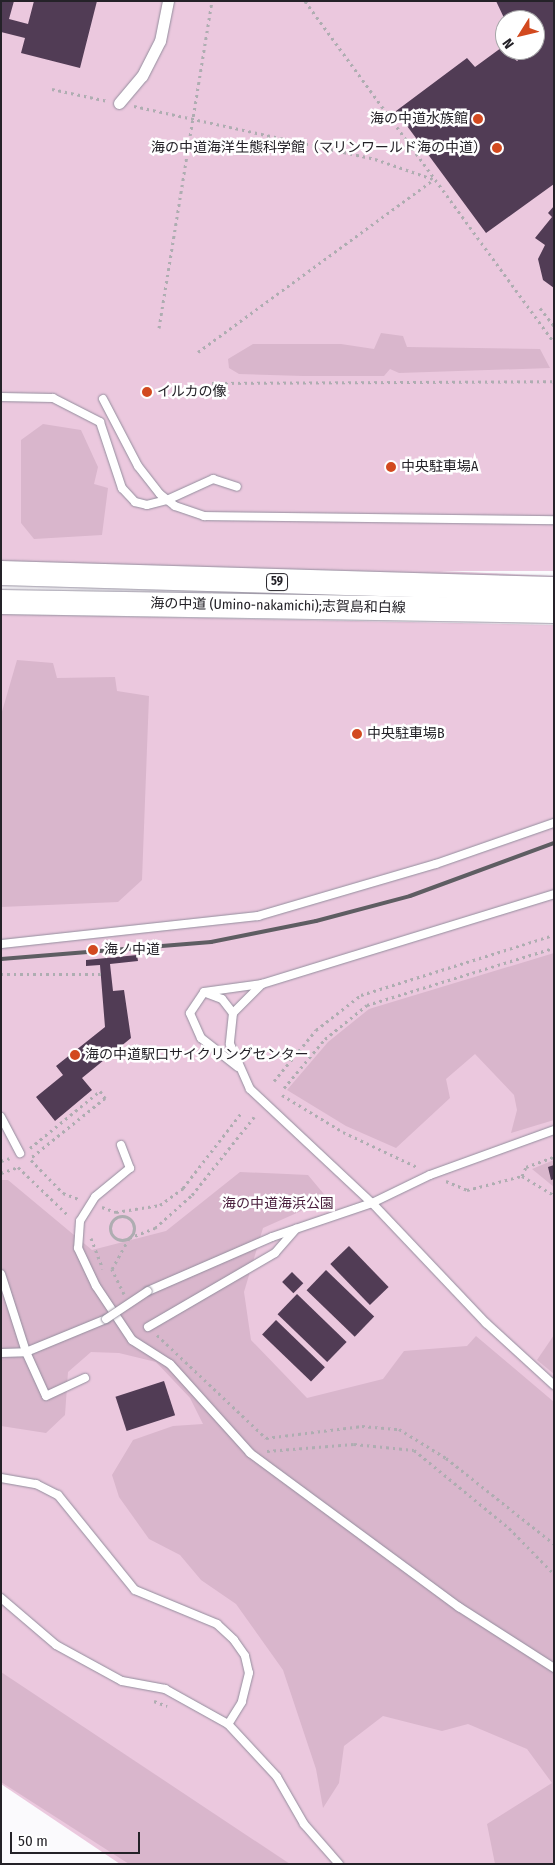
<!DOCTYPE html>
<meta charset="utf-8">
<style>
body{margin:0}
#map{position:relative;width:555px;height:1865px;overflow:hidden;background:#fbfafd;font-family:"Fira Sans Condensed","Noto Sans JP",sans-serif}
div>[style]{position:absolute}
.green>*{inset:0;background:#ebc8de}
.forest>*{inset:0;background:#d9b6cc}
.building>*{inset:0;background:#513c55;transform-origin:0 0}
.path>*{height:3px;margin-top:-1.5px;transform-origin:0;background:repeating-linear-gradient(90deg,#aeadb1 0 2.5px,transparent 0 6.5px)}
.path>.ring{margin:-1.5px;padding:0;box-sizing:content-box;background:none;border:3px solid #aeadb1;border-radius:50%}
.roads{filter:drop-shadow(0 0 1px #938d9d) drop-shadow(0 0 1px #938d9d)}
.service>*{height:8px;margin:-4px;padding:0 4px;transform-origin:4px;border-radius:4px;background:#fff}
.pedestrian>*{height:11px;margin:-5.5px;padding:0 5.5px;transform-origin:5.5px;border-radius:5.5px;background:#fff}
.primary>*{height:24px;margin:-12px;padding:0 12px;transform-origin:12px;border-radius:12px;background:#fff}
.rail>*{height:4px;margin:-2px;padding:0 2px;transform-origin:2px;border-radius:2px;background:#5e5d62}
.bridges{filter:drop-shadow(0 0 1px #938d9d) drop-shadow(0 0 1px #938d9d)}
.service-bridge>*{height:8px;margin:-4px;padding:0 4px;transform-origin:4px;border-radius:4px;background:#fff}
.dots>*{width:14px;height:14px;translate:-50% -50%;box-sizing:border-box;border:2px solid #fff;border-radius:50%}
span{translate:-50% -50%;white-space:nowrap;text-align:center;line-height:1.15;-webkit-text-stroke:5px #fff;paint-order:stroke}
.shield-label span{padding:1px 4px;background:#fff;border:1px solid;border-radius:4px;-webkit-text-stroke-width:0}
.shield-label{font-size:12px;color:#242228;font-weight:700}
.poi-label{font-size:14px;color:#242228}
.right{translate:-100% -50%;text-align:right}
.left{translate:0 -50%;text-align:left}
.street-label{font-size:14px;color:#242228}
.park-label{font-size:14px;color:#481c3b}
.frame{position:absolute;inset:0;border:2px solid #242228;pointer-events:none}
.north{position:absolute;left:495px;top:10px;width:50px;height:50px;box-sizing:border-box;background:#fff;border:1px solid #a7a7a9;border-radius:50%;rotate:234deg;font-size:14px;font-weight:700;line-height:20px;text-align:center;color:#242228}
.north::after{content:'';display:block;margin:auto;width:18px;height:22px;background:#d2491f;clip-path:polygon(50% 0,100% 100%,50% 72%,0 100%)}
.scale{position:absolute;left:10px;top:1832px;width:130px;height:22px;box-sizing:border-box;border:2px solid #242228;border-top:0;padding-left:6px;font-size:15px;line-height:18px;white-space:nowrap;color:#242228;-webkit-text-stroke:4px #fff;paint-order:stroke}
</style>
<div id="map">
<div class="green">
<i style="clip-path:polygon(evenodd,1px 1px,554px 1px,554px 571px,440px 571px,554px 576px,554px 582px,1px 572px,1px 1px,505px 20px,535px 20px,535px 50px,505px 50px,505px 20px)"></i>
<i style="clip-path:polygon(1px 614px,554px 625px,554px 1864px,120px 1864px,1px 1784px)"></i>
</div>
<div class="forest">
<i style="clip-path:polygon(381px 333px,403px 336px,407px 347px,540px 349px,550px 368px,399px 373px,390px 369px,384px 376px,303px 376px,239px 374px,229px 368px,228px 359px,253px 344px,341px 344px,374px 349px)"></i>
<i style="clip-path:polygon(43px 424px,81px 430px,98px 467px,94px 484px,108px 488px,102px 535px,34px 539px,21px 523px,21px 440px)"></i>
<i style="clip-path:polygon(17px 660px,53px 663px,57px 678px,115px 677px,117px 691px,149px 696px,142px 880px,118px 902px,1px 907px,1px 715px)"></i>
<i style="clip-path:polygon(554px 953px,554px 1120px,511px 1133px,517px 1110px,514px 1095px,475px 1054px,446px 1079px,450px 1098px,396px 1148px,346px 1126px,287px 1090px,328px 1042px,369px 1009px)"></i>
<i style="clip-path:polygon(554px 1160px,554px 1187px,532px 1169px)"></i>
<i style="clip-path:polygon(240px 1172px,308px 1175px,328px 1199px,263px 1228px,244px 1292px,251px 1340px,307px 1398px,383px 1379px,404px 1351px,467px 1346px,476px 1336px,554px 1402px,554px 1864px,495px 1864px,487px 1824px,552px 1783px,527px 1749px,468px 1724px,442px 1731px,383px 1716px,344px 1746px,339px 1783px,323px 1808px,316px 1769px,283px 1670px,236px 1604px,201px 1580px,180px 1555px,149px 1539px,119px 1497px,112px 1475px,133px 1440px,173px 1426px,203px 1424px,190px 1398px,156px 1362px,119px 1353px,91px 1352px,68px 1372px,65px 1415px,46px 1433px,1px 1426px,1px 1180px,8px 1180px,92px 1250px,166px 1231px)"></i>
<i style="clip-path:polygon(554px 1335px,554px 1374px,537px 1360px)"></i>
<i style="clip-path:polygon(1px 1672px,290px 1864px,129px 1864px,1px 1782px)"></i>
</div>
<div class="building">
<i style="clip-path:polygon(1px 1px,14px 1px,9px 19px,28px 24px,34px 1px,97px 1px,80px 68px,21px 53px,25px 38px,1px 32px)"></i>
<i style="clip-path:polygon(496px 1px,554px 1px,554px 184px,486px 233px,396px 111px,467px 58px,475px 67px,505px 45px,505px 50px,517px 61px,522px 57px,519px 50px,535px 50px,535px 20px,505px 20px)"></i>
<i style="clip-path:polygon(554px 206px,554px 288px,543px 280px,538px 259px,545px 245px,535px 238px,552px 217px,548px 213px)"></i>
<i style="clip-path:polygon(137px 955px,138px 961px,110px 964px,113px 991px,124px 990px,131px 1038px,82px 1078px,92px 1090px,55px 1121px,36px 1097px,63px 1075px,56px 1066px,105px 1027px,100px 965px,86px 966px,86px 960px)"></i>
<i style="clip-path:polygon(554px 1165px,554px 1179px,551px 1180px,548px 1167px)"></i>
<i style="left:349px;top:1246px;width:57px;height:26px;rotate:46deg"></i>
<i style="left:326px;top:1270px;width:67px;height:28px;rotate:44deg"></i>
<i style="left:292px;top:1272px;width:16px;height:14px;rotate:45deg"></i>
<i style="left:297px;top:1294px;width:69px;height:28px;rotate:44deg"></i>
<i style="left:276px;top:1320px;width:68px;height:20px;rotate:44deg"></i>
<i style="left:164px;top:1381px;width:36px;height:51px;rotate:72deg"></i>
</div>
<div class="path">
<i style="left:305px;top:1px;width:422px;rotate:53.9deg"></i>
<i style="left:52px;top:89px;width:57px;rotate:12.1deg"></i>
<i style="left:134px;top:106px;width:247px;rotate:12.4deg"></i>
<i style="left:375px;top:159px;width:61px;rotate:19deg"></i>
<i style="left:540px;top:308px;width:23px;rotate:52deg"></i>
<i style="left:159px;top:328px;width:331px;rotate:-80.8deg"></i>
<i style="left:198px;top:352px;width:291px;rotate:-36.2deg"></i>
<i style="left:212px;top:383px;width:342px;rotate:-0.3deg"></i>
<i style="left:1px;top:974px;width:100px"></i>
<i style="left:274px;top:1081px;width:66px;rotate:-50.5deg"></i>
<i style="left:316px;top:1030px;width:57px;rotate:-37.9deg"></i>
<i style="left:361px;top:995px;width:202px;rotate:-17.3deg"></i>
<i style="left:284px;top:1088px;width:64px;rotate:-50.1deg"></i>
<i style="left:325px;top:1039px;width:54px;rotate:-39deg"></i>
<i style="left:367px;top:1005px;width:195px;rotate:-17deg"></i>
<i style="left:282px;top:1095px;width:71px;rotate:31.2deg"></i>
<i style="left:343px;top:1132px;width:84px;rotate:25.3deg"></i>
<i style="left:30px;top:1148px;width:90px;rotate:-39.2deg"></i>
<i style="left:100px;top:1091px;width:9px;rotate:54deg"></i>
<i style="left:105px;top:1098px;width:94px;rotate:141.1deg"></i>
<i style="left:31px;top:1160px;width:46px;rotate:45.9deg"></i>
<i style="left:63px;top:1193px;width:17px;rotate:21deg"></i>
<i style="left:1px;top:1161px;width:9px;rotate:-18deg"></i>
<i style="left:1px;top:1173px;width:18px;rotate:-19deg"></i>
<i style="left:18px;top:1167px;width:71px;rotate:43.9deg"></i>
<i style="left:522px;top:1176px;width:10px;rotate:-66deg"></i>
<i style="left:526px;top:1167px;width:30px;rotate:-20deg"></i>
<i style="left:446px;top:1181px;width:23px;rotate:23deg"></i>
<i style="left:467px;top:1190px;width:57px;rotate:-14.3deg"></i>
<i style="left:522px;top:1176px;width:37px;rotate:31deg"></i>
<i style="left:102px;top:1207px;width:15px;rotate:20deg"></i>
<i style="left:116px;top:1212px;width:45px;rotate:-9deg"></i>
<i style="left:160px;top:1205px;width:29px;rotate:-36deg"></i>
<i style="left:183px;top:1188px;width:96px;rotate:-52.2deg"></i>
<i class="ring" style="left:110px;top:1216px;width:21px;height:21px"></i>
<i style="left:91px;top:1238px;width:33px;rotate:69deg"></i>
<i style="left:124px;top:1294px;width:28px;rotate:-116deg"></i>
<i style="left:112px;top:1269px;width:35px;rotate:-61deg"></i>
<i style="left:129px;top:1238px;width:28px;rotate:-21deg"></i>
<i style="left:155px;top:1228px;width:50px;rotate:-41.7deg"></i>
<i style="left:192px;top:1195px;width:100px;rotate:-51.5deg"></i>
<i style="left:157px;top:1335px;width:150px;rotate:43.4deg"></i>
<i style="left:266px;top:1438px;width:97px;rotate:-7.1deg"></i>
<i style="left:362px;top:1426px;width:37px;rotate:5deg"></i>
<i style="left:399px;top:1429px;width:55px;rotate:31.7deg"></i>
<i style="left:446px;top:1458px;width:138px;rotate:38.5deg"></i>
<i style="left:267px;top:1451px;width:87px;rotate:-4.6deg"></i>
<i style="left:354px;top:1444px;width:60px;rotate:5.7deg"></i>
<i style="left:414px;top:1450px;width:123px;rotate:39.4deg"></i>
<i style="left:509px;top:1528px;width:64px;rotate:45.6deg"></i>
<i style="left:154px;top:1701px;width:14px;rotate:21deg"></i>
</div>
<div class="roads">
<div class="service">
<i style="left:1px;top:397px;width:52px;rotate:1.1deg"></i>
<i style="left:53px;top:398px;width:53px;rotate:27.1deg"></i>
<i style="left:100px;top:422px;width:70px;rotate:71.6deg"></i>
<i style="left:122px;top:488px;width:19px;rotate:47deg"></i>
<i style="left:135px;top:502px;width:12px;rotate:14deg"></i>
<i style="left:147px;top:505px;width:21px;rotate:-14deg"></i>
<i style="left:167px;top:500px;width:51px;rotate:-24.5deg"></i>
<i style="left:213px;top:479px;width:25px;rotate:18deg"></i>
<i style="left:103px;top:399px;width:76px;rotate:62.4deg"></i>
<i style="left:138px;top:466px;width:36px;rotate:52deg"></i>
<i style="left:160px;top:494px;width:19px;rotate:39deg"></i>
<i style="left:175px;top:506px;width:31px;rotate:19deg"></i>
<i style="left:204px;top:516px;width:350px;rotate:0.7deg"></i>
<i style="left:1px;top:944px;width:259px;rotate:-6.2deg"></i>
<i style="left:258px;top:916px;width:185px;rotate:-16.3deg"></i>
<i style="left:436px;top:864px;width:125px;rotate:-19.2deg"></i>
<i style="left:262px;top:984px;width:41px;rotate:135deg"></i>
<i style="left:233px;top:1013px;width:31px;rotate:96deg"></i>
<i style="left:230px;top:1044px;width:49px;rotate:66deg"></i>
<i style="left:250px;top:1089px;width:167px;rotate:43.1deg"></i>
<i style="left:372px;top:1203px;width:166px;rotate:46.5deg"></i>
<i style="left:486px;top:1323px;width:92px;rotate:42.4deg"></i>
<i style="left:206px;top:993px;width:17px;rotate:21deg"></i>
<i style="left:222px;top:999px;width:18px;rotate:52deg"></i>
<i style="left:238px;top:1067px;width:47px;rotate:-141.9deg"></i>
<i style="left:201px;top:1038px;width:27px;rotate:-114deg"></i>
<i style="left:190px;top:1013px;width:25px;rotate:-56deg"></i>
<i style="left:204px;top:992px;width:59px;rotate:-7.9deg"></i>
<i style="left:262px;top:984px;width:306px;rotate:-17.1deg"></i>
<i style="left:1px;top:1117px;width:41px;rotate:62.2deg"></i>
<i style="left:121px;top:1145px;width:25px;rotate:69deg"></i>
<i style="left:130px;top:1168px;width:45px;rotate:140.4deg"></i>
<i style="left:95px;top:1197px;width:28px;rotate:122deg"></i>
<i style="left:80px;top:1221px;width:27px;rotate:94deg"></i>
<i style="left:78px;top:1248px;width:42px;rotate:64.7deg"></i>
<i style="left:96px;top:1286px;width:65px;rotate:56.3deg"></i>
<i style="left:132px;top:1340px;width:45px;rotate:32.3deg"></i>
<i style="left:170px;top:1364px;width:120px;rotate:48deg"></i>
<i style="left:250px;top:1453px;width:260px;rotate:36.4deg"></i>
<i style="left:459px;top:1607px;width:113px;rotate:32.7deg"></i>
<i style="left:1px;top:1274px;width:82px;rotate:72.2deg"></i>
<i style="left:26px;top:1352px;width:48px;rotate:65.6deg"></i>
<i style="left:46px;top:1396px;width:43px;rotate:-24.8deg"></i>
<i style="left:148px;top:1291px;width:135px;rotate:-23.5deg"></i>
<i style="left:272px;top:1237px;width:106px;rotate:-18.8deg"></i>
<i style="left:372px;top:1203px;width:64px;rotate:-25.8deg"></i>
<i style="left:430px;top:1175px;width:132px;rotate:-19.9deg"></i>
<i style="left:148px;top:1327px;width:147px;rotate:-30.2deg"></i>
<i style="left:275px;top:1253px;width:32px;rotate:-49deg"></i>
<i style="left:1px;top:1353px;width:25px;rotate:-2deg"></i>
<i style="left:26px;top:1352px;width:87px;rotate:-22.4deg"></i>
<i style="left:1px;top:1478px;width:36px;rotate:10deg"></i>
<i style="left:36px;top:1484px;width:25px;rotate:27deg"></i>
<i style="left:58px;top:1495px;width:122px;rotate:51deg"></i>
<i style="left:135px;top:1590px;width:89px;rotate:22.5deg"></i>
<i style="left:217px;top:1624px;width:23px;rotate:43deg"></i>
<i style="left:234px;top:1640px;width:19px;rotate:55deg"></i>
<i style="left:245px;top:1656px;width:17px;rotate:77deg"></i>
<i style="left:249px;top:1673px;width:30px;rotate:104deg"></i>
<i style="left:242px;top:1702px;width:26px;rotate:122deg"></i>
<i style="left:1px;top:1598px;width:72px;rotate:40.5deg"></i>
<i style="left:56px;top:1645px;width:75px;rotate:28.6deg"></i>
<i style="left:122px;top:1681px;width:44px;rotate:10.5deg"></i>
<i style="left:165px;top:1689px;width:72px;rotate:29.1deg"></i>
<i style="left:228px;top:1724px;width:72px;rotate:47.2deg"></i>
<i style="left:277px;top:1777px;width:54px;rotate:60.1deg"></i>
<i style="left:304px;top:1824px;width:53px;rotate:48.8deg"></i>
</div>
<div class="pedestrian">
<i style="left:119px;top:103px;width:35px;rotate:-50deg"></i>
<i style="left:142px;top:76px;width:39px;rotate:-63deg"></i>
<i style="left:160px;top:41px;width:41px;rotate:-78.7deg"></i>
</div>
<div class="primary">
<i style="left:1px;top:573px;width:553px;rotate:1.66deg"></i>
<i style="left:1px;top:602px;width:553px;rotate:0.93deg"></i>
</div>
</div>
<div class="rail">
<i style="left:1px;top:959px;width:211px;rotate:-4.6deg"></i>
<i style="left:211px;top:942px;width:107px;rotate:-11.3deg"></i>
<i style="left:316px;top:921px;width:97px;rotate:-14.9deg"></i>
<i style="left:410px;top:896px;width:153px;rotate:-20.2deg"></i>
</div>
<div class="bridges">
<div class="service-bridge">
<i style="left:106px;top:1319px;width:50px;rotate:-33.7deg"></i>
</div>
</div>
<div class="dots">
<i style="left:478px;top:119px;background:#d2491f"></i>
<i style="left:497px;top:148px;background:#d2491f"></i>
<i style="left:147px;top:392px;background:#d2491f"></i>
<i style="left:391px;top:467px;background:#d2491f"></i>
<i style="left:357px;top:734px;background:#d2491f"></i>
<i style="left:93px;top:950px;background:#d2491f"></i>
<i style="left:75px;top:1055px;background:#d2491f"></i>
</div>
<div class="shield-label">
<span style="left:277px;top:582px">59</span>
</div>
<div class="poi-label">
<span class="right" style="left:468px;top:119px">海の中道水族館</span>
<span class="right" style="left:487px;top:148px">海の中道海洋生態科学館（マリンワールド海の中道）</span>
<span class="left" style="left:157px;top:392px">イルカの像</span>
<span class="left" style="left:401px;top:467px">中央駐車場A</span>
<span class="left" style="left:367px;top:734px">中央駐車場B</span>
<span class="left" style="left:104px;top:950px">海ノ中道</span>
<span class="left" style="left:85px;top:1055px">海の中道駅口サイクリングセンター</span>
</div>
<div class="street-label">
<span style="left:278px;top:606px;rotate:1deg">海の中道 (Umino-nakamichi);志賀島和白線</span>
</div>
<div class="park-label">
<span style="left:278px;top:1204px">海の中道海浜公園</span>
</div>
<div class="frame"></div>
<div class="north">N</div>
<div class="scale">50 m</div>
</div>
